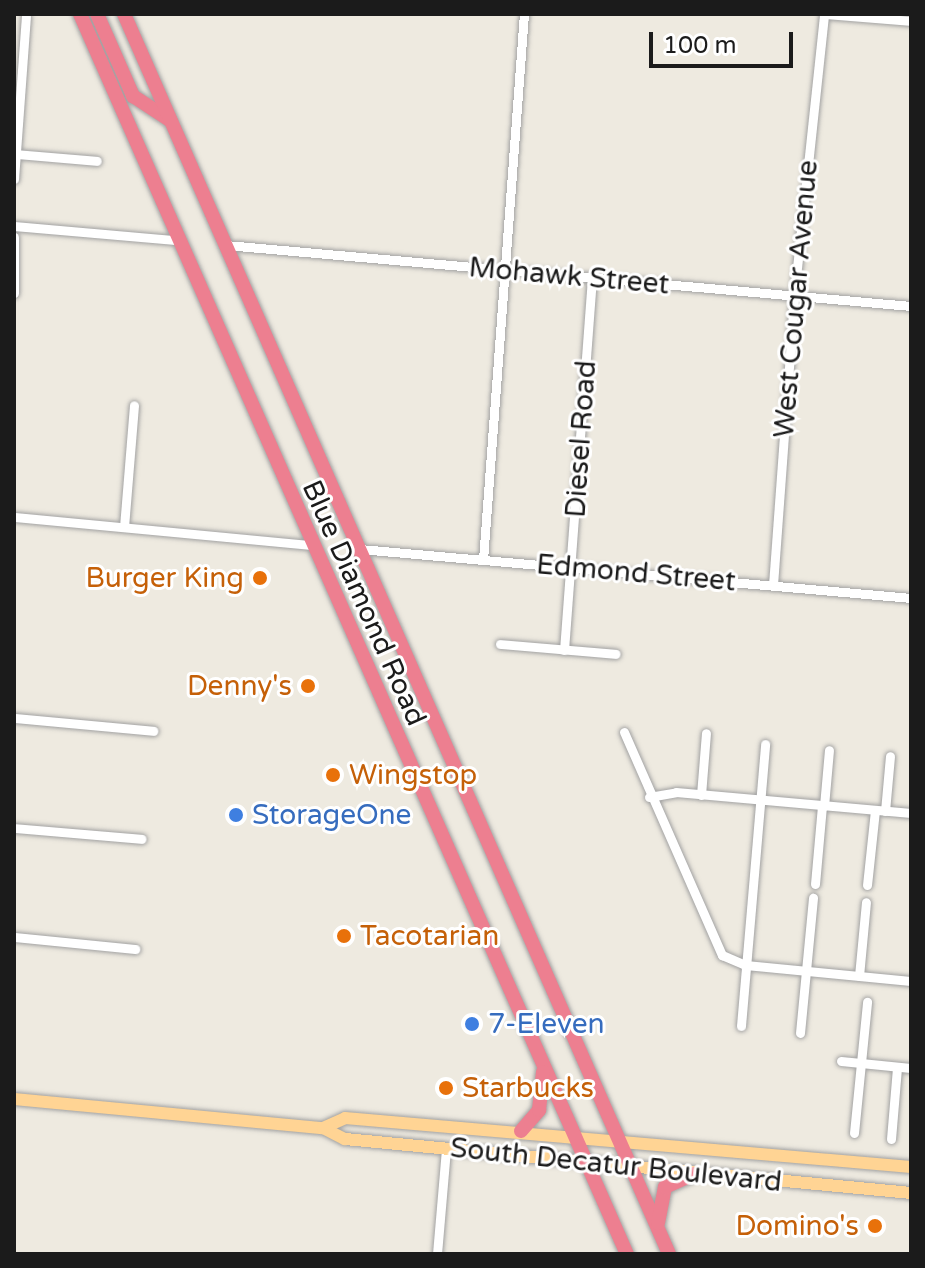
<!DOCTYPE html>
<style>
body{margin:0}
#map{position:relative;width:925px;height:1268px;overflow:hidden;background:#eeeae0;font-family:"Varela Round",sans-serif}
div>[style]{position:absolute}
.roads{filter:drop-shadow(0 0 2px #a2a2a2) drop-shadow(0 0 2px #a2a2a2)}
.minor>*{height:9px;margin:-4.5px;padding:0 4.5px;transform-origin:4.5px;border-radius:4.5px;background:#fff}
.major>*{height:12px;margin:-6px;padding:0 6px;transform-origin:6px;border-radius:6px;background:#ffd494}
.highway>*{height:14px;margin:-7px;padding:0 7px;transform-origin:7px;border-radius:7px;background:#ed7f90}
.dots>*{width:22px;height:22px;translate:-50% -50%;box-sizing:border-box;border:4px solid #fff;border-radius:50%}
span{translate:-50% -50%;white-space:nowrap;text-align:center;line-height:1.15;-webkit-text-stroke:6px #fff;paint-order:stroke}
.street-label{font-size:28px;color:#1b1b1b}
.food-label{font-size:28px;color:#c56008}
.right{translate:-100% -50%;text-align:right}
.left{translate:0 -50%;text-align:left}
.shop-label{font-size:28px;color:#366cbe}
.frame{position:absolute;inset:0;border:16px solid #1b1b1b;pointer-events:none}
.scale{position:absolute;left:649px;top:32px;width:144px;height:36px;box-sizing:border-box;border:4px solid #1b1b1b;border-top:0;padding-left:10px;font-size:24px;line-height:28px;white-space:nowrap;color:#1b1b1b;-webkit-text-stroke:6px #fff;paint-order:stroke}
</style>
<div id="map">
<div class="roads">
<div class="minor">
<i style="left:824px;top:14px;width:87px;rotate:4.6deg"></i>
<i style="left:16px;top:154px;width:81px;rotate:4.9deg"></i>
<i style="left:14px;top:179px;width:163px;rotate:-85.8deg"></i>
<i style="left:14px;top:226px;width:162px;rotate:5deg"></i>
<i style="left:14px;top:237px;width:56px;rotate:90deg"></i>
<i style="left:226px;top:245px;width:688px;rotate:5.09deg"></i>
<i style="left:14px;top:517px;width:297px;rotate:5.4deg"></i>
<i style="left:124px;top:527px;width:122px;rotate:-85.3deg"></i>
<i style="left:360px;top:549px;width:553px;rotate:5.08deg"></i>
<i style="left:483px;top:560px;width:548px;rotate:-85.71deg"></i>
<i style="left:773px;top:585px;width:290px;rotate:-85.8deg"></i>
<i style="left:794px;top:296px;width:284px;rotate:-83.9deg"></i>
<i style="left:500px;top:644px;width:116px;rotate:4.9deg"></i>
<i style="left:564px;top:650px;width:374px;rotate:-85.7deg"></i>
<i style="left:14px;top:718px;width:140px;rotate:5.3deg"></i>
<i style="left:624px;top:732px;width:244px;rotate:66.3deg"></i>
<i style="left:722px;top:955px;width:25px;rotate:23deg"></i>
<i style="left:745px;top:965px;width:167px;rotate:5.5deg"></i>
<i style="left:701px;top:795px;width:62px;rotate:-85.4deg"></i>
<i style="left:649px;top:797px;width:27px;rotate:-10deg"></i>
<i style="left:676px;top:792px;width:236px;rotate:5.1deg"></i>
<i style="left:824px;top:806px;width:56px;rotate:-84.9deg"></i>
<i style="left:885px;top:811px;width:55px;rotate:-84.8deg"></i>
<i style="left:14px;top:828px;width:128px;rotate:4.9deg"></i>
<i style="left:815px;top:884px;width:78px;rotate:-84.9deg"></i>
<i style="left:867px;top:885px;width:75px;rotate:-83.9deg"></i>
<i style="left:14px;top:937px;width:122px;rotate:5.7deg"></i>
<i style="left:859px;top:976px;width:74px;rotate:-84.6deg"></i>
<i style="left:741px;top:1026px;width:283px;rotate:-85.1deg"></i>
<i style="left:800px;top:1033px;width:136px;rotate:-84.5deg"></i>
<i style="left:841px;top:1061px;width:70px;rotate:5.7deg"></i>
<i style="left:854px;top:1133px;width:132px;rotate:-84.3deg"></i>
<i style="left:891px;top:1139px;width:72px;rotate:-85.2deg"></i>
<i style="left:437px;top:1254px;width:105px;rotate:-85.1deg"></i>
</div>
<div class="major">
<i style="left:14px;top:1099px;width:310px;rotate:5.4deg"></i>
<i style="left:323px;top:1128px;width:25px;rotate:27deg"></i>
<i style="left:345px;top:1139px;width:569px;rotate:5.45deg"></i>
<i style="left:323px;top:1128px;width:24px;rotate:-24deg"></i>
<i style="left:345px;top:1118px;width:568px;rotate:4.95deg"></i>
</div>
<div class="highway">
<i style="left:80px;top:14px;width:1355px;rotate:66.2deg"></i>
<i style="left:97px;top:14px;width:90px;rotate:66.3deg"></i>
<i style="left:133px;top:96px;width:45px;rotate:33.3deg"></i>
<i style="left:124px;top:14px;width:1354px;rotate:66.27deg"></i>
<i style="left:521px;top:1131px;width:28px;rotate:-49deg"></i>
<i style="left:539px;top:1110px;width:38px;rotate:-84deg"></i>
<i style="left:658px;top:1223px;width:37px;rotate:-79deg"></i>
<i style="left:665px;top:1187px;width:32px;rotate:-24deg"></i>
</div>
</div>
<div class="dots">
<i style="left:260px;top:578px;background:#e8710a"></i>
<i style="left:308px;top:686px;background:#e8710a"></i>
<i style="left:333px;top:775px;background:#e8710a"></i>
<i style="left:236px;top:815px;background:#3f7fe0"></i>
<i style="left:344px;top:936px;background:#e8710a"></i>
<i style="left:472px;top:1024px;background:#3f7fe0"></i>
<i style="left:446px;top:1088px;background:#e8710a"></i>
<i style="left:875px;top:1226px;background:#e8710a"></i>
</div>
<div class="street-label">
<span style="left:569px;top:276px;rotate:5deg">Mohawk Street</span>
<span style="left:796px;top:299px;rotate:-85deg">West Cougar Avenue</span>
<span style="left:581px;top:439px;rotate:-86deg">Diesel Road</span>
<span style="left:636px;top:573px;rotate:5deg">Edmond Street</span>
<span style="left:364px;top:603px;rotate:66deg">Blue Diamond Road</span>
<span style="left:616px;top:1165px;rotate:6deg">South Decatur Boulevard</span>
</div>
<div class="food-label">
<span class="right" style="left:244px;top:578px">Burger King</span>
<span class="right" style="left:292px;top:686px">Denny's</span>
<span class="left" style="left:349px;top:775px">Wingstop</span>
<span class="left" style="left:360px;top:936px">Tacotarian</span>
<span class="left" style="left:462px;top:1088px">Starbucks</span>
<span class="right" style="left:859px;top:1226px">Domino's</span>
</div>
<div class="shop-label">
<span class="left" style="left:252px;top:815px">StorageOne</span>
<span class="left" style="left:488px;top:1024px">7-Eleven</span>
</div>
<div class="frame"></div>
<div class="scale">100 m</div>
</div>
